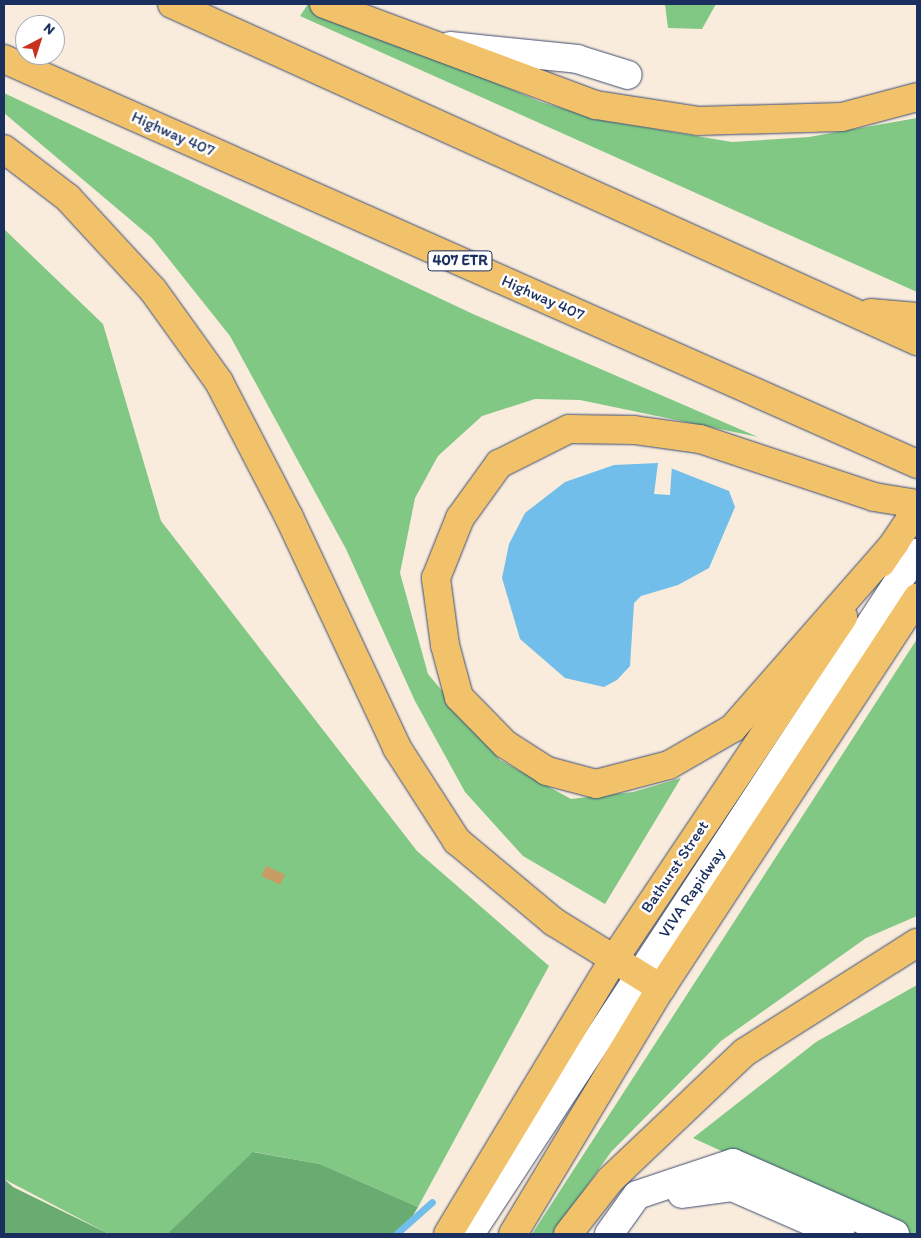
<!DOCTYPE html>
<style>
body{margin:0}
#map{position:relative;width:921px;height:1238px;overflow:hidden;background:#f9ecdc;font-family:Itim,sans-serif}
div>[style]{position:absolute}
.green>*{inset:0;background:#80c884}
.forest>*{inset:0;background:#68ac72}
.water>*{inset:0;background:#71beeb}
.pier>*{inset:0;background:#f9ecdc}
.stream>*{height:7px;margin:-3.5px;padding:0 3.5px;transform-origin:3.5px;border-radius:3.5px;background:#71beeb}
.building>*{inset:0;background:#c89c65;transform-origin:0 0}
.roads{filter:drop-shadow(0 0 1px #3c4b71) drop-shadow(0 0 1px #3c4b71)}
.minor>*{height:28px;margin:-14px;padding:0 14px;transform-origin:14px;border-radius:14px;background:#fff}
.major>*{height:28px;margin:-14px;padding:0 14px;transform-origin:14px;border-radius:14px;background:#f2c26a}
.highway>*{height:28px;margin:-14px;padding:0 14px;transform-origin:14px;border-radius:14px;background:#f2c26a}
span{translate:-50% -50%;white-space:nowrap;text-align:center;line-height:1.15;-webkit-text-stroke:5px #fff;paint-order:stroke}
.shield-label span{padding:1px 4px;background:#fff;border:1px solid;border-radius:4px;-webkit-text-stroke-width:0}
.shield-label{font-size:15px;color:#1b2f5e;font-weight:700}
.street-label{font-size:16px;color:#1b2f5e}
.frame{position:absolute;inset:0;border:5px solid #1b2f5e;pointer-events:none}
.north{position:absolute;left:15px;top:15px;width:50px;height:50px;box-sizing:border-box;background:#fff;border:1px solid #a4acbf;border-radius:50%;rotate:40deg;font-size:14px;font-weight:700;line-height:20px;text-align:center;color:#1b2f5e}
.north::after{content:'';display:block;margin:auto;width:18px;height:22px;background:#c8321e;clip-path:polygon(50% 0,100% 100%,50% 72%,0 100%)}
</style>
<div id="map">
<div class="green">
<i style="clip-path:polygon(308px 4px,541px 102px,601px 120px,732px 142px,809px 137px,917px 118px,917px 292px,300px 16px)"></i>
<i style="clip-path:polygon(665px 4px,716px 4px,702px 29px,668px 28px)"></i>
<i style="clip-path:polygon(4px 93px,473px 314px,758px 437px,580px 400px,535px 399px,482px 416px,438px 456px,415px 498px,400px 573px,428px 674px,500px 760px,571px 799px,633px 792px,681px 778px,605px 904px,523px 856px,465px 792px,415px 701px,346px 549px,230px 336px,152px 238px,4px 113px)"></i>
<i style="clip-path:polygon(4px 229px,103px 324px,161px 521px,417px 851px,549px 966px,418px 1207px,320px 1164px,254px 1152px,167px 1234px,109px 1234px,4px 1179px)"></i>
<i style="clip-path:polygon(917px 639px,917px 916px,866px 938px,721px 1041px,611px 1152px,553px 1234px,532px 1234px)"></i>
<i style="clip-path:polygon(917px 985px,917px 1234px,903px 1234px,693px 1138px,816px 1042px)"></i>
</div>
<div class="forest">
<i style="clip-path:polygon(253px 1152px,320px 1164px,418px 1207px,402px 1234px,167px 1234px)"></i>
<i style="clip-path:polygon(4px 1179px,13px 1187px,109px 1234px,4px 1234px)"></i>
</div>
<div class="water">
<i style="clip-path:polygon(658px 463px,729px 491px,735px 507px,709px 568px,678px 585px,641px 596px,634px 603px,630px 666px,617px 680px,604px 687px,565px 678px,520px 639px,502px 578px,509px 544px,525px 513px,565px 482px,614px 465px)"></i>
</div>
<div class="pier">
<i style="clip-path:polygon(658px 463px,672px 465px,670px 495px,654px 494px)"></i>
</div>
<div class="stream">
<i style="left:396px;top:1234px;width:48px;rotate:-41.6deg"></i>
</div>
<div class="building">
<i style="left:266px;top:866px;width:21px;height:11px;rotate:25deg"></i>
</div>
<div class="roads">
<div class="minor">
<i style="left:450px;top:46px;width:128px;rotate:5.8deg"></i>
<i style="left:577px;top:59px;width:53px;rotate:17.4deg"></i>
<i style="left:682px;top:1194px;width:50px;rotate:-8deg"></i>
<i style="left:732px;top:1187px;width:118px;rotate:23.5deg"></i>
<i style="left:470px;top:1234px;width:815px;rotate:-56.72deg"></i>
<i style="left:609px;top:1234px;width:48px;rotate:-54.3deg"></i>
<i style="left:637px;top:1195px;width:101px;rotate:-18.4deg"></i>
<i style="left:733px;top:1163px;width:177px;rotate:23.7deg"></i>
</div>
<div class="major">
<i style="left:881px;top:563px;width:65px;rotate:-56.3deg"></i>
<i style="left:448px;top:1234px;width:321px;rotate:-58.9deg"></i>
<i style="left:614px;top:959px;width:412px;rotate:-56.2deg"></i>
<i style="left:513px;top:1234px;width:287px;rotate:-59deg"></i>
<i style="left:661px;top:988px;width:467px;rotate:-56.7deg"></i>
</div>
<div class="highway">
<i style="left:172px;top:4px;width:818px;rotate:24.34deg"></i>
<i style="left:324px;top:4px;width:290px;rotate:20.4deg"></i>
<i style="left:596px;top:105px;width:103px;rotate:8.9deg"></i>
<i style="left:698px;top:121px;width:144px;rotate:-1.6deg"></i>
<i style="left:842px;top:117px;width:78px;rotate:-14.9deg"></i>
<i style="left:4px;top:59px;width:999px;rotate:23.92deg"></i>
<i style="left:4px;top:149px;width:81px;rotate:37.4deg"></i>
<i style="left:68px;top:198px;width:125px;rotate:47.3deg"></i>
<i style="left:153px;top:290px;width:113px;rotate:54.3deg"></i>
<i style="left:219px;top:382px;width:152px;rotate:62.6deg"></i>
<i style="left:289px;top:517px;width:255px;rotate:64.9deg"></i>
<i style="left:397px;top:748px;width:111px;rotate:57.2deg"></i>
<i style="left:457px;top:841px;width:126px;rotate:39.9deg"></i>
<i style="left:554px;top:922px;width:126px;rotate:31.7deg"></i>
<i style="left:871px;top:313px;width:46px;rotate:5deg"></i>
<i style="left:895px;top:543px;width:246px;rotate:131.2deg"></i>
<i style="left:733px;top:728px;width:74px;rotate:150deg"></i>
<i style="left:669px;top:765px;width:75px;rotate:165.4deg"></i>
<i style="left:596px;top:784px;width:51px;rotate:-165.1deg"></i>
<i style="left:547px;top:771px;width:50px;rotate:-147.3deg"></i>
<i style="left:505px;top:744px;width:66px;rotate:-134.4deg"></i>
<i style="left:459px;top:697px;width:54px;rotate:-105.1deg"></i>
<i style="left:445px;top:645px;width:68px;rotate:-97.7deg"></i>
<i style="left:436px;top:578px;width:65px;rotate:-68.2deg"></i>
<i style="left:460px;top:518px;width:67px;rotate:-54.2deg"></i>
<i style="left:499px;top:464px;width:78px;rotate:-26.6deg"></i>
<i style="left:569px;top:429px;width:65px;rotate:0.9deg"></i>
<i style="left:634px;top:430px;width:67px;rotate:7.8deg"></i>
<i style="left:700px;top:439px;width:183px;rotate:18.4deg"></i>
<i style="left:874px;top:497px;width:44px;rotate:9.2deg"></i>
<i style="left:568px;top:1234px;width:68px;rotate:-52.1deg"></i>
<i style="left:610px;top:1180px;width:186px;rotate:-43.5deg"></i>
<i style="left:745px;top:1052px;width:204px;rotate:-32.4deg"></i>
</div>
</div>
<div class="shield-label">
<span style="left:460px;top:261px">407 ETR</span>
</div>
<div class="street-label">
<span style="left:173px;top:134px;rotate:24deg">Highway 407</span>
<span style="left:543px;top:298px;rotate:24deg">Highway 407</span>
<span style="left:675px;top:867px;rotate:-56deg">Bathurst Street</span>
<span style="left:692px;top:893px;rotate:-56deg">VIVA Rapidway</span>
</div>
<div class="frame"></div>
<div class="north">N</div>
</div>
